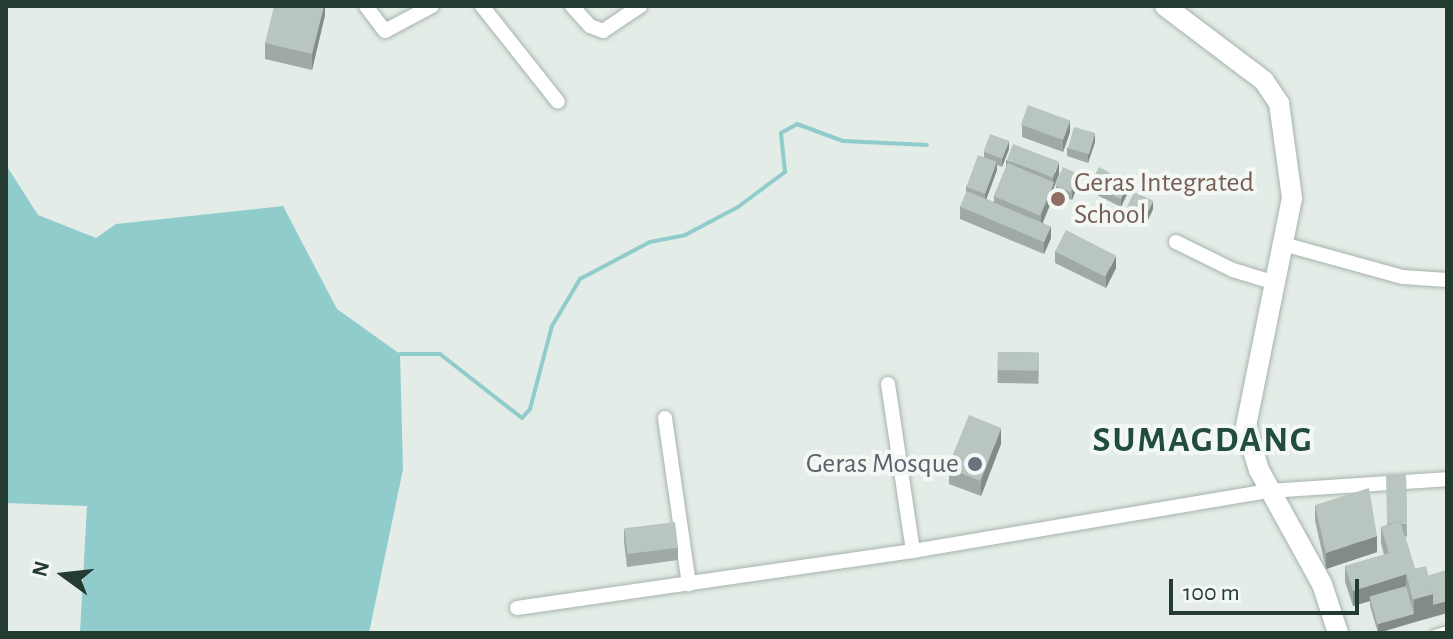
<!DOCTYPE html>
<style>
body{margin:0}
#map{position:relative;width:1453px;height:639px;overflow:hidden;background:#e3ece6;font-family:"Alegreya Sans",sans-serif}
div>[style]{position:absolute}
.water>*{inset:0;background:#90cccc}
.stream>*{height:4px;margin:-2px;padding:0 2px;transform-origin:2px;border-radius:2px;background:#90cccc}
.roads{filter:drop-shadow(0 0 2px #a6b3ac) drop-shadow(0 0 2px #a6b3ac)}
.lane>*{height:7px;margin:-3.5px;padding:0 3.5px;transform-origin:3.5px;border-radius:3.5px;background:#fff}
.street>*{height:14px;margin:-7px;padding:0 7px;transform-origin:7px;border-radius:7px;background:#fff}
.secondary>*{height:20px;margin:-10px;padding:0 10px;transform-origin:10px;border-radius:10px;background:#fff}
.wall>*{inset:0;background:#9faaa4;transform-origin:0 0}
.shaded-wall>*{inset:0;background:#828b86}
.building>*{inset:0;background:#b9c6bf;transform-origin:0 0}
.dots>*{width:22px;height:22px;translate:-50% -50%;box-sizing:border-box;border:4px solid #f3f8f5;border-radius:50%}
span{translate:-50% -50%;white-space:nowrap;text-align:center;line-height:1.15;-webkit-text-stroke:8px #f3f8f5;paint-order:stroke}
.education-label{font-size:28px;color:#785e54}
.left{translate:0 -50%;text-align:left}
.worship-label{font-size:28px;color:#5b616d}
.right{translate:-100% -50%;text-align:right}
.district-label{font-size:36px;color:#224c3b;font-weight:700;letter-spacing:2px}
.frame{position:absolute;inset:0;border:8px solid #243b32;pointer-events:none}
.north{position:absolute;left:24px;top:535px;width:80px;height:80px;-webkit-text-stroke:6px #f3f8f5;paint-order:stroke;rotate:285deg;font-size:22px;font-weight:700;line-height:32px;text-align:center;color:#243b32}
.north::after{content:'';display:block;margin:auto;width:28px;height:36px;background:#243b32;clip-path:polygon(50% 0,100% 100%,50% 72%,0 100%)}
.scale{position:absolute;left:1169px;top:579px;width:190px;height:36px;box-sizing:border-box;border:4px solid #243b32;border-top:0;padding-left:10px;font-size:24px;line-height:28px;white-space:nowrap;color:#243b32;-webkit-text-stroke:6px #f3f8f5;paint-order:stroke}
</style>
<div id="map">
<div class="water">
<i style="clip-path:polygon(6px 165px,38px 215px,96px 238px,116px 224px,283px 206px,337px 309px,400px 354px,403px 469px,369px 633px,80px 632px,87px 506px,6px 503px)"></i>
</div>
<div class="stream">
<i style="left:400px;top:354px;width:40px"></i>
<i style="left:440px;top:354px;width:104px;rotate:38deg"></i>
<i style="left:522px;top:418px;width:12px;rotate:-48deg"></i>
<i style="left:530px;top:409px;width:86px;rotate:-75.2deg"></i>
<i style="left:552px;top:326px;width:55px;rotate:-59.2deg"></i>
<i style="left:580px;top:279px;width:79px;rotate:-27.9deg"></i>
<i style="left:650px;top:242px;width:36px;rotate:-11deg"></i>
<i style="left:685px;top:235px;width:60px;rotate:-27.8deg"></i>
<i style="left:738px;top:207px;width:59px;rotate:-36.7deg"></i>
<i style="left:785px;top:172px;width:39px;rotate:-96deg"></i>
<i style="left:781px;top:133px;width:18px;rotate:-29deg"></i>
<i style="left:797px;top:124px;width:49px;rotate:20.3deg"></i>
<i style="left:843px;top:141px;width:84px;rotate:2.7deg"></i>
</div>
<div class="roads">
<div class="lane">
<i style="left:1434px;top:633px;width:14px;rotate:-17deg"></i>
</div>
<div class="street">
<i style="left:366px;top:6px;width:31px;rotate:53deg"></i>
<i style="left:385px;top:31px;width:53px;rotate:-28deg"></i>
<i style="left:482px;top:6px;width:122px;rotate:51.6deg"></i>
<i style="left:572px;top:6px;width:27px;rotate:48deg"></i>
<i style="left:590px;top:26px;width:14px;rotate:21deg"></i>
<i style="left:603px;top:31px;width:45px;rotate:-34deg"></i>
<i style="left:1176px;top:242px;width:64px;rotate:26.2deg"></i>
<i style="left:1233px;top:270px;width:41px;rotate:17.1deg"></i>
<i style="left:1283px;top:244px;width:124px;rotate:15.4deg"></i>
<i style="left:1403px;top:277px;width:44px;rotate:3.9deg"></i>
<i style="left:888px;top:384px;width:169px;rotate:81.5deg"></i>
<i style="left:665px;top:418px;width:168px;rotate:81.8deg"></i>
<i style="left:517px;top:608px;width:400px;rotate:-8.2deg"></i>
<i style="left:913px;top:551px;width:360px;rotate:-9.6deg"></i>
<i style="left:1268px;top:491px;width:179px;rotate:-3.8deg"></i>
</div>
<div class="secondary">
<i style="left:1165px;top:6px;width:124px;rotate:37.1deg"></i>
<i style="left:1264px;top:81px;width:27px;rotate:56deg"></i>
<i style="left:1279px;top:103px;width:96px;rotate:82.2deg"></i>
<i style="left:1292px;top:198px;width:234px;rotate:101.4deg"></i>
<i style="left:1246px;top:427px;width:45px;rotate:73.2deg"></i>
<i style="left:1259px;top:470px;width:130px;rotate:61.1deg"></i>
<i style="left:1322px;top:584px;width:52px;rotate:71.9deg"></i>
</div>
</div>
<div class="wall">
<i style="clip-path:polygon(325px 6px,325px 15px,312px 70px,265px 59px,265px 43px)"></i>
<i style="clip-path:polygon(1022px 125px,1070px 132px,1063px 152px,1022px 137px)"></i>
<i style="clip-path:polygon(1095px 142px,1088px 163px,1067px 156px,1067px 148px)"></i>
<i style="clip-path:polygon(1009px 149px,1002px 167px,997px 165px,997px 170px,986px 199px,994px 202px,994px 196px,1006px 167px,1006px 160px,1059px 174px,1054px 187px,1054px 195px,1043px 222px,1051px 238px,1044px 254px,960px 219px,960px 207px,966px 193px,966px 187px,984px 157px,984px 152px)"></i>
<i style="clip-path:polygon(1079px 182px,1072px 200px,1056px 194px,1056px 186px)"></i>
<i style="clip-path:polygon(1091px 184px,1129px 190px,1121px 207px,1091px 192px)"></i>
<i style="clip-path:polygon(1127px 207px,1153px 209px,1146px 224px,1127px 215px)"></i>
<i style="clip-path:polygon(1055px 251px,1116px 268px,1106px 288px,1055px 263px)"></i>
<i style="left:998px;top:352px;width:41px;height:31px;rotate:1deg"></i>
<i style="clip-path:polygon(1001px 444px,981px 496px,949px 484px,949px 468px)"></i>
<i style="clip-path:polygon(1406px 474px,1407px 537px,1405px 536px,1415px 569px,1428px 576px,1447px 570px,1447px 613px,1378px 633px,1370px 606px,1370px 601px,1353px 606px,1345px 582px,1345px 566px,1384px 555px,1381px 543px,1381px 527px,1387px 525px)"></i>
<i style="clip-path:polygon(1315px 505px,1377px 552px,1326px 569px,1315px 521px)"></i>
<i style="clip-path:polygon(624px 529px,678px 548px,678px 560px,627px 567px,624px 542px)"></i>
</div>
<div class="shaded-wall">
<i style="clip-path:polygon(324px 6px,325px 6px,325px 15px,312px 70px,312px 54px)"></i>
<i style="clip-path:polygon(1070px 120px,1070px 132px,1063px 152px,1063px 139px)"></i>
<i style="clip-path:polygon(1095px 133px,1095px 142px,1088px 163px,1088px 155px)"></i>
<i style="clip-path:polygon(1009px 141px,1009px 149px,1002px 167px,1002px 159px)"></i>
<i style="clip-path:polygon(997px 162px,997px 170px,985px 203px,985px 194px)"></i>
<i style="clip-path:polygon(1059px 162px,1059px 174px,1054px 187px,1054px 195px,1041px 227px,1041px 215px,1053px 186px,1053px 179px)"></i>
<i style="clip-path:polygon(1079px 174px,1079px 182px,1072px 200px,1072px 192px)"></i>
<i style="clip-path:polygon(1129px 182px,1129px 190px,1121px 207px,1121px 198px)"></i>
<i style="clip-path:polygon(1153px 201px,1153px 209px,1146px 224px,1146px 216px)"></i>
<i style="clip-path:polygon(1051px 226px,1051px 238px,1044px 254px,1044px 242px)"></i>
<i style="clip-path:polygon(1116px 256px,1116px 268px,1106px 288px,1106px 276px)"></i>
<i style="clip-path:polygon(1001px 428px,1001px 444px,981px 496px,981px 481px)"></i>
<i style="clip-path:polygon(1377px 536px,1377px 552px,1326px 569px,1326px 553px)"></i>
<i style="clip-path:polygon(1406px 574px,1406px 590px,1370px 597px,1370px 601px,1353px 606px,1353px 591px)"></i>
<i style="clip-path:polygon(1433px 594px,1447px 601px,1447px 613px,1414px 622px,1414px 600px)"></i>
<i style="clip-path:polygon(1414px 614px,1414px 622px,1378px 633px,1378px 624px)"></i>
</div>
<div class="building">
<i style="clip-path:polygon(274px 6px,324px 6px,312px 54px,265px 43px)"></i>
<i style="left:1028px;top:105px;width:45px;height:21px;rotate:20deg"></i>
<i style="left:1074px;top:127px;width:22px;height:22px;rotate:16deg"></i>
<i style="left:990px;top:134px;width:20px;height:19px;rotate:20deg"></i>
<i style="left:1013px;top:144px;width:49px;height:17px;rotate:21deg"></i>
<i style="left:978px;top:155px;width:20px;height:34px;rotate:20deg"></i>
<i style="left:1008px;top:163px;width:50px;height:36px;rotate:23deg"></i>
<i style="left:1063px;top:167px;width:17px;height:20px;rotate:24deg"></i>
<i style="left:1099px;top:167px;width:34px;height:19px;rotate:27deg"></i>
<i style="left:967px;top:191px;width:91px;height:17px;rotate:23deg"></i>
<i style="left:1134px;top:192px;width:21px;height:17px;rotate:25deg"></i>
<i style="left:1066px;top:230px;width:56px;height:24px;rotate:27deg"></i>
<i style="left:998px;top:352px;width:41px;height:18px;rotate:1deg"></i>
<i style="left:969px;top:415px;width:35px;height:57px;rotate:22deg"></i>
<i style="clip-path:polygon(1406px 474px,1407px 524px,1401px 524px,1400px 521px,1387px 524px,1386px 475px)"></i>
<i style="clip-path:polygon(1369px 488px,1377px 536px,1326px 553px,1315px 505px)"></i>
<i style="clip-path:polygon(1400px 521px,1415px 569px,1406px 572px,1407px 574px,1353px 591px,1345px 566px,1389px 553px,1381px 527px)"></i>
<i style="left:675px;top:522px;width:26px;height:51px;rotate:83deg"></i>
<i style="left:1426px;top:566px;width:29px;height:21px;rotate:76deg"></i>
<i style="clip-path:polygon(1447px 570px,1447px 601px,1433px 605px,1433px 594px,1428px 576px)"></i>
<i style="left:1406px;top:586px;width:29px;height:38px;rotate:74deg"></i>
</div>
<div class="dots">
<i style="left:1058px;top:199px;background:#8d6e63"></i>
<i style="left:975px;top:464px;background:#6b7280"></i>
</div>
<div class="education-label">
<span class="left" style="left:1074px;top:199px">Geras Integrated<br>School</span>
</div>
<div class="worship-label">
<span class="right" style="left:959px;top:464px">Geras Mosque</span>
</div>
<div class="district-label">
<span style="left:1203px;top:441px">SUMAGDANG</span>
</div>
<div class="frame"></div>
<div class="north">N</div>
<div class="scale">100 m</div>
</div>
